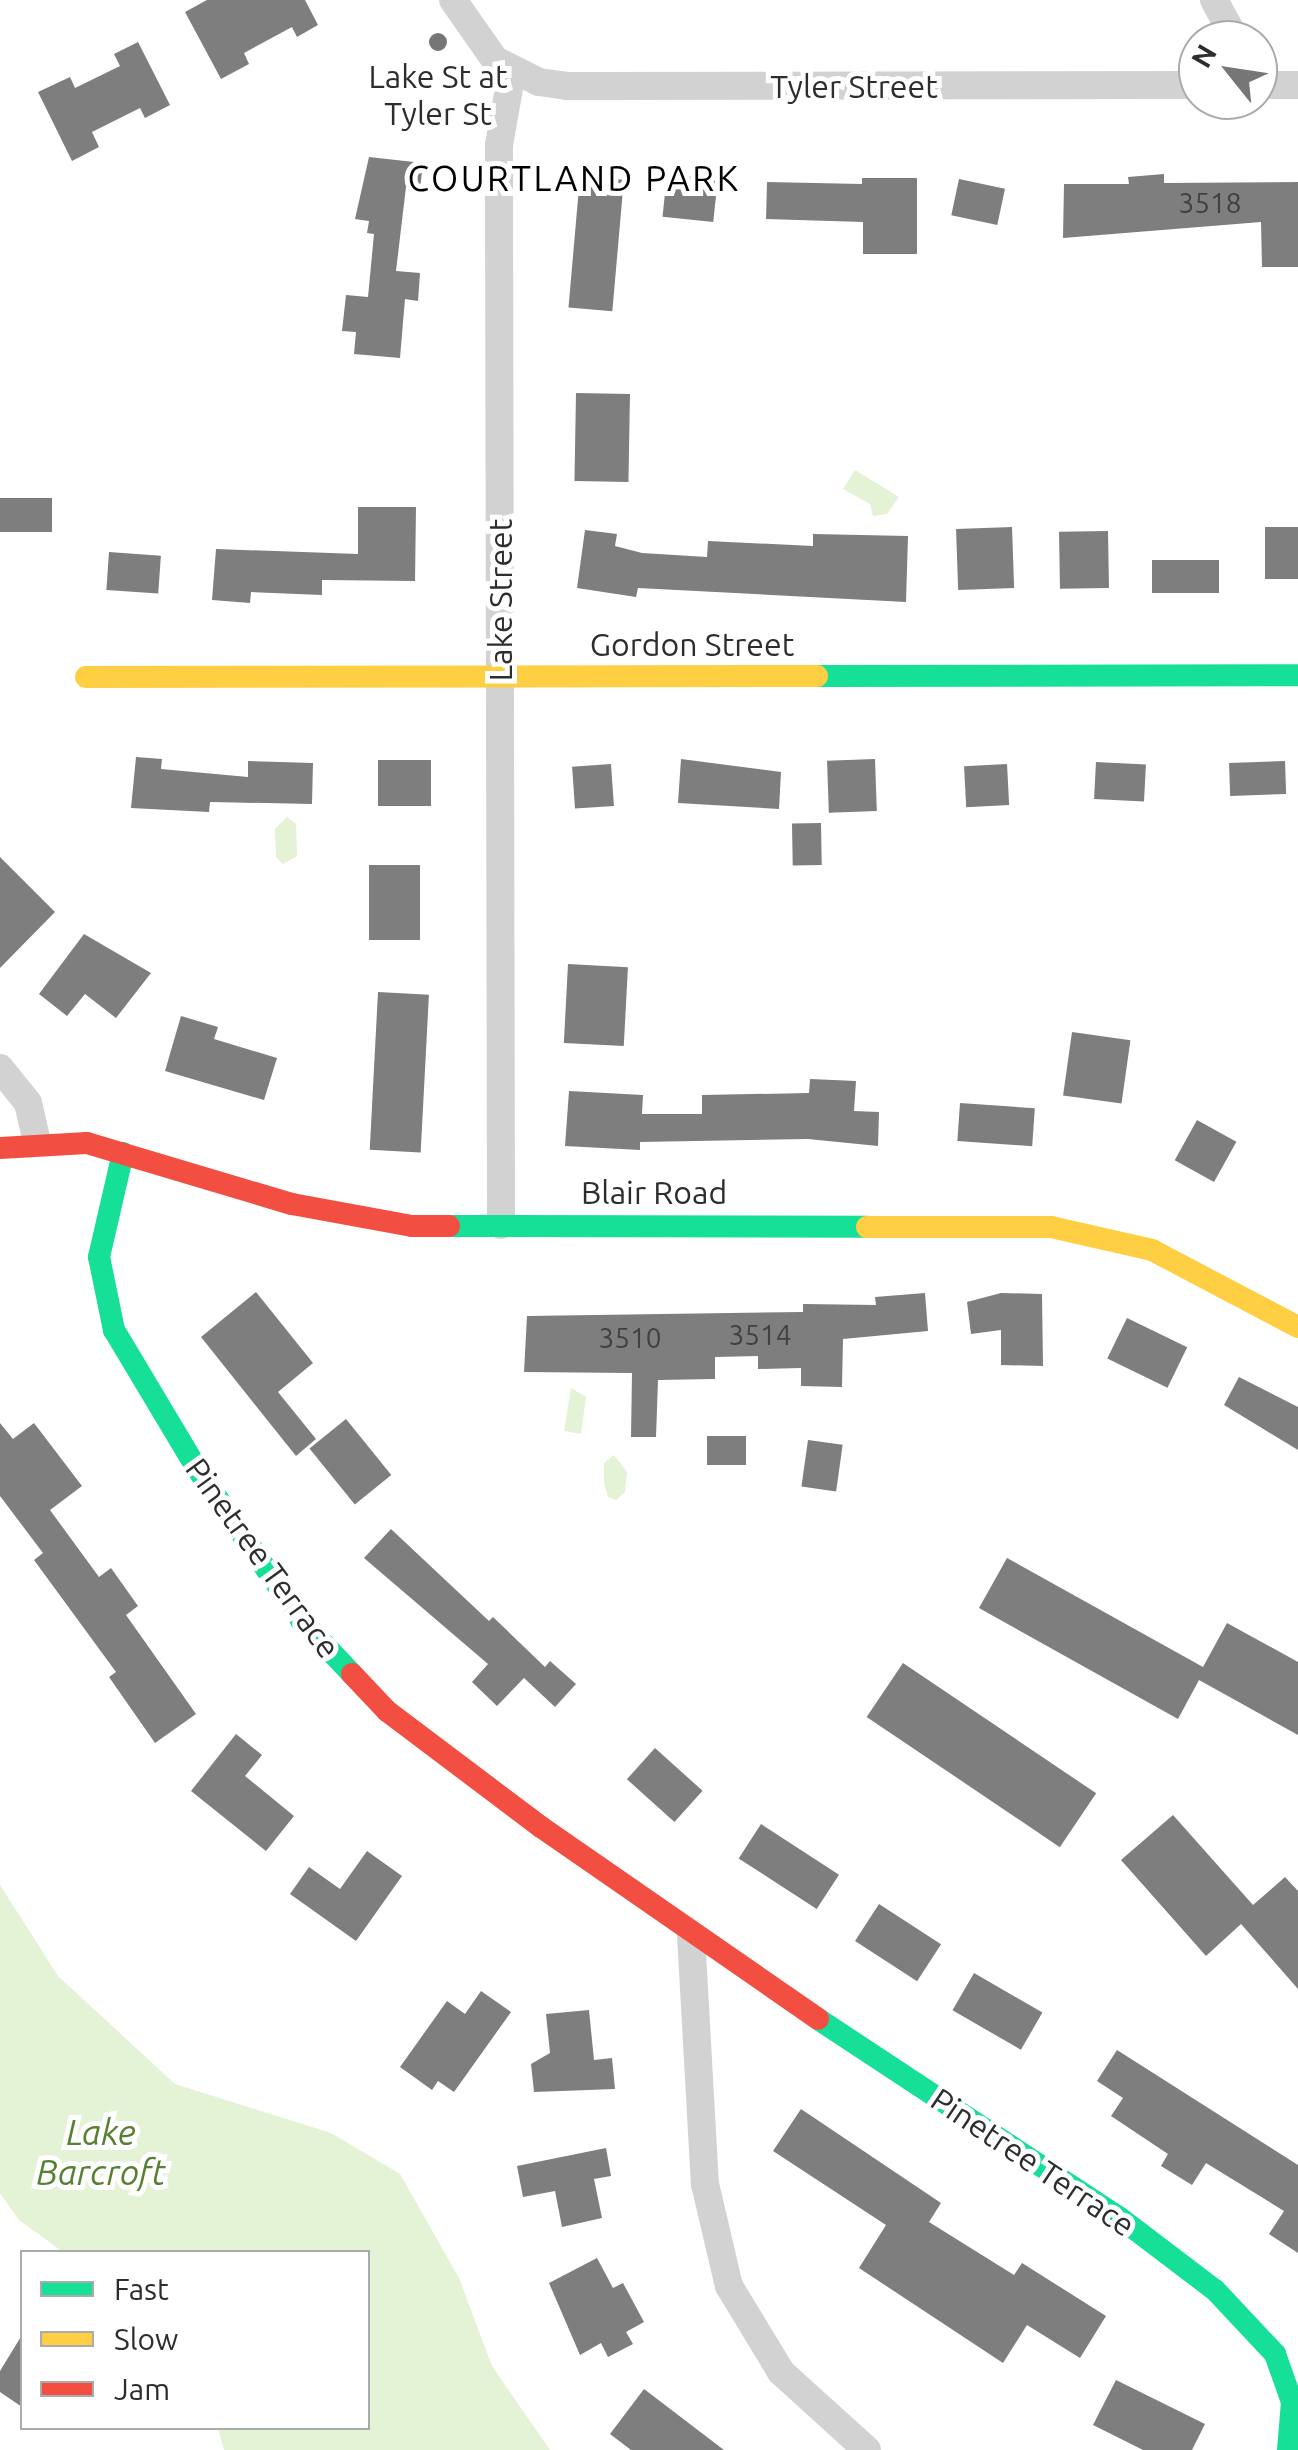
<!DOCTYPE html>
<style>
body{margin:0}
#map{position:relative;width:1298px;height:2450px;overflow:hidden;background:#fff;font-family:Ubuntu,sans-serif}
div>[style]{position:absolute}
.water>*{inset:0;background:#e4f2d6}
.building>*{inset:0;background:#7e7e7e;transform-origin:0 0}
.street>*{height:28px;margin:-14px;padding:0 14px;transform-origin:14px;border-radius:14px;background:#d2d2d2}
.fast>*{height:22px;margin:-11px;padding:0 11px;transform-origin:11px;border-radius:11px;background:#16e098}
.slow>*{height:22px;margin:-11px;padding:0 11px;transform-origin:11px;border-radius:11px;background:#ffcf43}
.jam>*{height:22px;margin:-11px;padding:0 11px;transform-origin:11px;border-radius:11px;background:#f24e42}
.dots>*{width:28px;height:28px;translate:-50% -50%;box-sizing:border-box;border:5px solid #fff;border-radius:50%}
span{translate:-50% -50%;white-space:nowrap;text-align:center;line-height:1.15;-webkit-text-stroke:10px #fff;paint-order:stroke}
.number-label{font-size:28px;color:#414141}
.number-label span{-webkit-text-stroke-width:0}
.poi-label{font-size:32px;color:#2d2d2d}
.street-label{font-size:32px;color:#2d2d2d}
.neighbourhood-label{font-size:35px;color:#000;letter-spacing:2.5px}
.water-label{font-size:35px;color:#588032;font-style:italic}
.legend{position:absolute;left:20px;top:2250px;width:350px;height:180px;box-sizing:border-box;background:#fff;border:2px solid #ababab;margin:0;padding:12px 18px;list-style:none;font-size:30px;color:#2d2d2d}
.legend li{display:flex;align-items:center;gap:20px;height:50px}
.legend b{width:50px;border:2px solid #ababab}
.north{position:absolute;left:1178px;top:20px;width:100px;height:100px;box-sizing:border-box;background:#fff;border:2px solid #ababab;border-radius:50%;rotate:300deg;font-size:28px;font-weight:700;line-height:40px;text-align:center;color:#2d2d2d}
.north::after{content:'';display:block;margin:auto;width:35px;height:45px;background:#767676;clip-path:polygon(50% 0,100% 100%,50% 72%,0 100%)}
</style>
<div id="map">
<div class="water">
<i style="clip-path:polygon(855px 470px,899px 497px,887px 514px,873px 516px,870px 504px,843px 489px)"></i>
<i style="clip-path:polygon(287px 817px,296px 824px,297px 856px,283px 864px,276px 857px,275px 829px)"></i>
<i style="clip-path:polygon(571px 1388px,586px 1397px,581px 1434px,564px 1431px)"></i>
<i style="clip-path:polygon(614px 1455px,627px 1472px,625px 1492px,616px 1500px,608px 1497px,604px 1483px,604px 1463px)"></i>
<i style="clip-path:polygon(0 1885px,58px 1976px,175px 2084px,331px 2133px,400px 2174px,459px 2278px,492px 2366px,550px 2450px,224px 2450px,218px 2428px,368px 2428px,368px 2252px,63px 2252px,19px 2220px,0 2193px)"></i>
</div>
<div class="building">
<i style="clip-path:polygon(207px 0,305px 0,318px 25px,297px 37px,292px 27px,244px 53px,249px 64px,221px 79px,185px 12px)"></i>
<i style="clip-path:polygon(138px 42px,170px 105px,145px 118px,140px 108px,92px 132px,99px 147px,72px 161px,38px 92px,70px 77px,75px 88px,120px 66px,114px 54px)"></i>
<i style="clip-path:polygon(369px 157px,423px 163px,420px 189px,406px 187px,396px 271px,420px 273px,418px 301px,405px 299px,400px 358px,354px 354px,356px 332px,342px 331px,346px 295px,368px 297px,374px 234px,367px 233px,369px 221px,355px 219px)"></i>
<i style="left:667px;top:174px;width:51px;height:43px;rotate:6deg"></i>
<i style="clip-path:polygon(1164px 174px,1164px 183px,1298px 182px,1298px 267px,1262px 267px,1261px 222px,1063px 238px,1064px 184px,1129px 184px,1128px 177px)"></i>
<i style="left:580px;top:176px;width:44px;height:132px;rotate:5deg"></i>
<i style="clip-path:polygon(862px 178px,917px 178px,917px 254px,863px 254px,863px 222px,766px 219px,767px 182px,862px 184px)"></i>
<i style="left:959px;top:179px;width:47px;height:37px;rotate:12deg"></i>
<i style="left:576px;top:393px;width:54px;height:88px;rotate:1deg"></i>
<i style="left:0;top:498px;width:52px;height:34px"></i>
<i style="clip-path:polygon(358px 507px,416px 507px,415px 581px,322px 580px,322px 595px,251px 592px,250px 603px,212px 600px,216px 549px,358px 554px)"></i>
<i style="left:1012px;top:527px;width:61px;height:56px;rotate:88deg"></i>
<i style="left:1265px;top:527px;width:33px;height:52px"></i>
<i style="clip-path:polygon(585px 530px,617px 534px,615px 546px,642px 553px,707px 557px,708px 541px,813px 546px,813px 534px,908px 536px,906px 602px,638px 588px,636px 597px,577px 588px)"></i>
<i style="left:1108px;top:531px;width:57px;height:49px;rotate:89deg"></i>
<i style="left:109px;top:552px;width:52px;height:38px;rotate:4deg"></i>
<i style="left:1219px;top:560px;width:33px;height:67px;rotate:90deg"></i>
<i style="clip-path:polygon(136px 757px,162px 759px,161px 769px,248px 777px,248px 761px,313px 763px,312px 804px,210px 802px,209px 812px,131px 808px)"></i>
<i style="clip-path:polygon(681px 759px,781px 772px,779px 809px,678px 803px)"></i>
<i style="left:875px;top:759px;width:52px;height:48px;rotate:88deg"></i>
<i style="left:431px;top:760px;width:46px;height:53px;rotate:90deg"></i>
<i style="left:1285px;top:761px;width:33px;height:56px;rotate:88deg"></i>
<i style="left:1096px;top:762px;width:50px;height:37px;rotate:3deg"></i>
<i style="left:611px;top:764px;width:42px;height:39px;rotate:86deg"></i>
<i style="left:1007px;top:764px;width:41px;height:43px;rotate:87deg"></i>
<i style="left:821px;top:823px;width:42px;height:29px;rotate:89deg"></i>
<i style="clip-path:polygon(0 857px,55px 912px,0 968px)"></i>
<i style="left:369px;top:865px;width:51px;height:75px"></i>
<i style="clip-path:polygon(84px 934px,151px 973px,116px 1018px,85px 994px,67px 1016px,39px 994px)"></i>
<i style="left:568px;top:964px;width:60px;height:79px;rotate:3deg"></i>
<i style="left:378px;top:992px;width:51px;height:158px;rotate:3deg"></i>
<i style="clip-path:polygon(181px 1016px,218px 1027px,214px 1039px,277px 1058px,264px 1100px,165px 1071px)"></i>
<i style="left:1072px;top:1032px;width:59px;height:64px;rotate:8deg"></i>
<i style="clip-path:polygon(810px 1079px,856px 1081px,854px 1111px,879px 1112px,878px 1146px,808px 1139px,640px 1142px,640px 1150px,565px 1146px,569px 1091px,643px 1095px,642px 1114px,702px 1114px,702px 1095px,809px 1093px)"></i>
<i style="left:960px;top:1103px;width:75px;height:38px;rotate:4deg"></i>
<i style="left:1197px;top:1120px;width:45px;height:46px;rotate:29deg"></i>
<i style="clip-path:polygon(256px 1292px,313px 1363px,278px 1392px,316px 1439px,296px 1456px,201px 1337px)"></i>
<i style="clip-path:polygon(925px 1293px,928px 1331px,843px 1339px,842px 1387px,801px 1386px,801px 1368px,758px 1369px,758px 1356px,715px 1357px,715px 1379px,658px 1380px,656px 1437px,631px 1437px,632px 1373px,524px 1372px,527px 1316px,803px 1312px,803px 1304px,876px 1305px,875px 1297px)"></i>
<i style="clip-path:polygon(1001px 1293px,1042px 1294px,1043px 1366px,1001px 1365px,1001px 1330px,971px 1334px,967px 1302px)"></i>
<i style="left:1127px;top:1318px;width:67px;height:45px;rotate:26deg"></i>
<i style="clip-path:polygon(1239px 1377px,1298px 1407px,1298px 1450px,1224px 1405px)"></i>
<i style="left:346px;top:1419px;width:72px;height:47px;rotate:51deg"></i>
<i style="clip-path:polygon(0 1423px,13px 1439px,34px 1423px,82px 1486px,50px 1510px,99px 1577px,111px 1568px,138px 1606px,126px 1615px,196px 1714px,155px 1743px,109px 1677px,116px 1672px,34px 1560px,43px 1553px,0 1496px)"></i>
<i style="left:746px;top:1436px;width:29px;height:39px;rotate:90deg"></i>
<i style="left:808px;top:1440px;width:35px;height:47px;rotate:8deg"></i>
<i style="clip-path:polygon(391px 1529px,489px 1621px,493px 1617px,545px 1667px,550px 1661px,576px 1684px,555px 1707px,524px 1678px,497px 1706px,472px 1682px,488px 1664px,364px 1558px)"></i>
<i style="clip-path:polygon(1007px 1558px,1203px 1667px,1227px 1623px,1298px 1662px,1298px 1735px,1199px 1680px,1178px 1719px,979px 1608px)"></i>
<i style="left:903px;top:1663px;width:233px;height:65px;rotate:34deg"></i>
<i style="clip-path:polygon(236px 1734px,262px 1755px,245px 1776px,294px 1816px,266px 1851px,191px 1791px)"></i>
<i style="left:655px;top:1748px;width:64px;height:42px;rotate:42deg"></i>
<i style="clip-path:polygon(1173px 1815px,1253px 1905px,1285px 1877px,1298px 1891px,1298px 1989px,1241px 1924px,1206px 1956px,1121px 1860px)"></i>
<i style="left:761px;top:1824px;width:93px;height:41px;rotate:33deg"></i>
<i style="clip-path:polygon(367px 1851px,402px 1876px,356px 1941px,290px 1894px,309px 1867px,340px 1889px)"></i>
<i style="left:879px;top:1904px;width:74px;height:44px;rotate:33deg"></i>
<i style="left:974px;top:1973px;width:79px;height:43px;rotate:30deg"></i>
<i style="clip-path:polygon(481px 1991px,511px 2012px,454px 2092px,438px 2081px,432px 2090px,400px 2067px,447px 2001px,465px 2014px)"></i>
<i style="clip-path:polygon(589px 2010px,594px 2060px,612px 2058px,615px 2089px,534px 2092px,531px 2064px,550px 2053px,546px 2014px)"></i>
<i style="clip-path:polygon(1117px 2050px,1298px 2165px,1298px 2253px,1269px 2234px,1284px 2211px,1206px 2163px,1192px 2185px,1161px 2166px,1168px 2154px,1111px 2116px,1123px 2098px,1097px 2081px)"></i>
<i style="clip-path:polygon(801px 2109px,941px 2203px,929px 2222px,1014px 2275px,1022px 2263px,1106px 2316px,1080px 2358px,1027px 2325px,1003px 2363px,859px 2268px,886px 2225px,773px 2151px)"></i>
<i style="clip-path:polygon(606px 2148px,611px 2176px,594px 2179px,602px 2218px,562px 2227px,555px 2191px,523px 2197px,517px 2166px)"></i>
<i style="clip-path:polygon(597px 2258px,613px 2288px,623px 2283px,644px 2322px,626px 2332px,633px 2344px,608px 2357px,601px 2343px,580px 2355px,549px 2283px)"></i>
<i style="clip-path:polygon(22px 2335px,22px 2407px,0 2392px,0 2371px)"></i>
<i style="clip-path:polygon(1116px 2380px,1205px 2424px,1192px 2450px,1143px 2450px,1093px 2425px)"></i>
<i style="clip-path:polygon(644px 2389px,724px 2450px,631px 2450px,610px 2434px)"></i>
</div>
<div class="street">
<i style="left:453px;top:0;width:73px;rotate:55deg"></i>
<i style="left:495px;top:60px;width:49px;rotate:26.6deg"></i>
<i style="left:539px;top:82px;width:28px;rotate:8deg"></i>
<i style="left:567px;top:86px;width:631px;rotate:-0.09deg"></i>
<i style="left:1214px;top:0;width:46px;rotate:61.2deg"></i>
<i style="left:1258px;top:85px;width:40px"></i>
<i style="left:0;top:1068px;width:45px;rotate:51.3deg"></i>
<i style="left:28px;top:1103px;width:40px;rotate:77deg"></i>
<i style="left:501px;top:1225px;width:1080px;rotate:-90.11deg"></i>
<i style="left:499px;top:145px;width:75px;rotate:-80deg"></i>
<i style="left:691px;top:1935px;width:249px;rotate:86.8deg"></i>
<i style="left:705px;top:2184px;width:105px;rotate:76.8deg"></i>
<i style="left:729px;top:2286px;width:100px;rotate:58.8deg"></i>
<i style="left:781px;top:2372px;width:116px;rotate:42.2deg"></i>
</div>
<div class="fast">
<i style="left:817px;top:676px;width:481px;rotate:-0.1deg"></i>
<i style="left:123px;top:1153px;width:107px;rotate:103deg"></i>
<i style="left:99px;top:1257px;width:75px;rotate:78.4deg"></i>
<i style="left:114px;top:1330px;width:160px;rotate:59.1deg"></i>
<i style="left:196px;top:1467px;width:186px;rotate:55.5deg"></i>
<i style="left:301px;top:1620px;width:74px;rotate:46.6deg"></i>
<i style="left:449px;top:1226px;width:418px;rotate:0.1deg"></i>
<i style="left:818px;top:2019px;width:362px;rotate:33.4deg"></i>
<i style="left:1120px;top:2218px;width:119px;rotate:37.2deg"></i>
<i style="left:1215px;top:2290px;width:88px;rotate:46.8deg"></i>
<i style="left:1275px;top:2354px;width:51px;rotate:70.5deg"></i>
<i style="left:1292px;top:2402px;width:48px;rotate:94.8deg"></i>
</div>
<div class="slow">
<i style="left:86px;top:677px;width:731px;rotate:-0.08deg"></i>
<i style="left:867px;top:1227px;width:184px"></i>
<i style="left:1051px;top:1227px;width:104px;rotate:12.8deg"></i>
<i style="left:1152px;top:1250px;width:165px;rotate:27.8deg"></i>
</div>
<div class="jam">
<i style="left:0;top:1148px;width:87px;rotate:-3.3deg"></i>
<i style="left:87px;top:1143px;width:214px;rotate:16.6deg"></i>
<i style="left:292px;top:1204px;width:122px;rotate:10.4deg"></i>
<i style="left:412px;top:1226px;width:37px"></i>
<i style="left:352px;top:1674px;width:51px;rotate:46.6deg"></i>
<i style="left:387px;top:1711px;width:193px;rotate:37deg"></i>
<i style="left:541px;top:1827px;width:337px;rotate:34.7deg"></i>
</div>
<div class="dots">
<i style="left:438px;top:42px;background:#767676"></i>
</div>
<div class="number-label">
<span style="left:1210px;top:203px">3518</span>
<span style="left:760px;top:1335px">3514</span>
<span style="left:630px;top:1338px">3510</span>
</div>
<div class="poi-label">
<span style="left:438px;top:95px">Lake St at<br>Tyler St</span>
</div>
<div class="street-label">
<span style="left:854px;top:86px">Tyler Street</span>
<span style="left:500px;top:600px;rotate:-90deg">Lake Street</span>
<span style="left:692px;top:644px">Gordon Street</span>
<span style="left:654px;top:1192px">Blair Road</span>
<span style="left:263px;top:1558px;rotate:54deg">Pinetree Terrace</span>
<span style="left:1033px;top:2162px;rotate:34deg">Pinetree Terrace</span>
</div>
<div class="neighbourhood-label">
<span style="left:574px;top:178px">COURTLAND PARK</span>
</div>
<div class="water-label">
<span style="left:101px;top:2152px">Lake<br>Barcroft</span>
</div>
<ul class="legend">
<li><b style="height:12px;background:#16e098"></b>Fast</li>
<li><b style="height:12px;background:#ffcf43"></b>Slow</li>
<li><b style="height:12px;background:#f24e42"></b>Jam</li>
</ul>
<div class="north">N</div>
</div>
